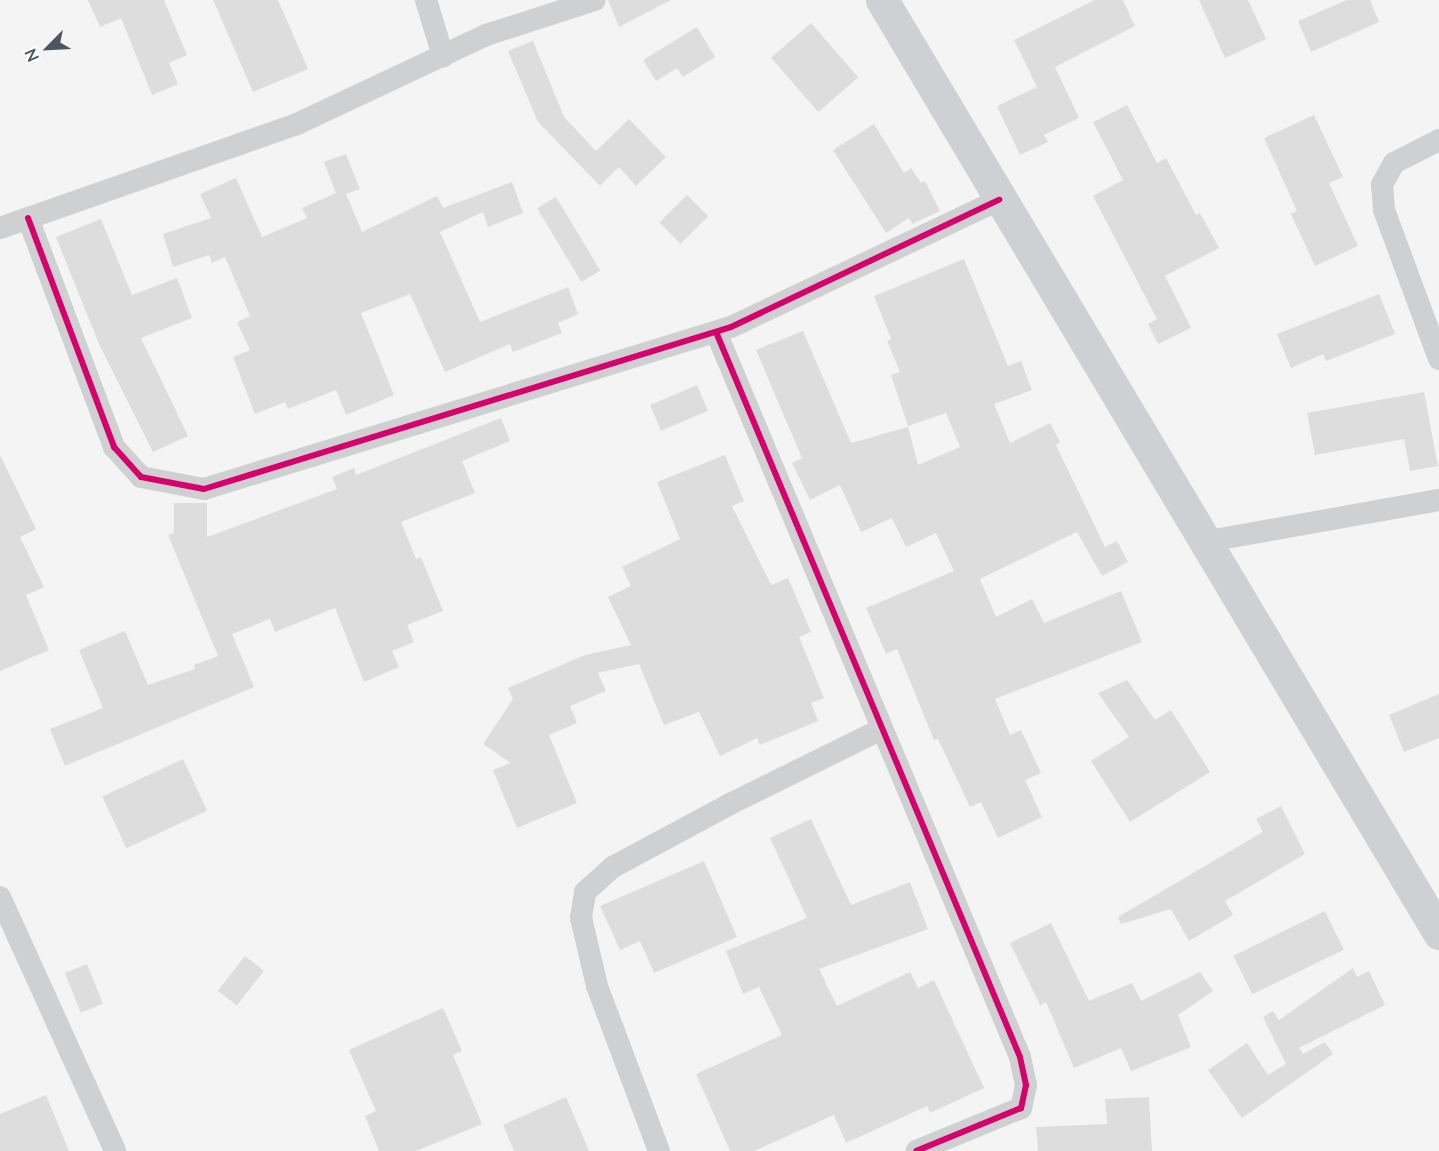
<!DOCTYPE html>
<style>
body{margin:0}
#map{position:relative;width:1439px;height:1151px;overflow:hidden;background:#f4f4f4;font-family:Lato,sans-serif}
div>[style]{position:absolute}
.building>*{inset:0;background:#ddddde;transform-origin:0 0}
.minor>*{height:22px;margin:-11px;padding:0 11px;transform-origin:11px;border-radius:11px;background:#ced0d2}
.secondary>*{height:33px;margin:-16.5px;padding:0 16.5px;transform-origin:16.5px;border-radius:16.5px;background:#ced0d4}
.cycleway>*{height:6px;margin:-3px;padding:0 3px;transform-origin:3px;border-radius:3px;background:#d6006c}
span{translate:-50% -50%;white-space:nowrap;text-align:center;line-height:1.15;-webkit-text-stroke:4.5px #fff;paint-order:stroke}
.north{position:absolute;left:18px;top:18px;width:60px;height:60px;-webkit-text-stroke:4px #fff;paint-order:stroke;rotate:246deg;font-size:16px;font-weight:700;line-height:24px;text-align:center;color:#4a5661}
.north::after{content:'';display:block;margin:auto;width:21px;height:27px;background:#4a5661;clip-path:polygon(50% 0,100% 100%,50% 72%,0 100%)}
</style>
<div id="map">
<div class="building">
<i style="clip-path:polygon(88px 0,164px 0,187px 55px,169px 63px,178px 84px,152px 95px,121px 18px,100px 27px)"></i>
<i style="clip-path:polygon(213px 0,278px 0,308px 69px,253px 92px)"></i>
<i style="clip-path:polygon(608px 0,671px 0,619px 27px)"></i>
<i style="clip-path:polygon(1095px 0,1123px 0,1135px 26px,1055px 67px,1079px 118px,1044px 135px,1048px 142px,1020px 155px,997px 106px,1037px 87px,1014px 40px)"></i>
<i style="clip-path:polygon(1199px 0,1248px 0,1266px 39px,1225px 58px)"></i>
<i style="clip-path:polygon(1347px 0,1370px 0,1379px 22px,1311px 52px,1298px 21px)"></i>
<i style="left:811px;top:23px;width:72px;height:53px;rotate:49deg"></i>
<i style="clip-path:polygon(697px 27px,715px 57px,683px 77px,677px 68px,656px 81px,643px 60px)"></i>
<i style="clip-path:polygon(533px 41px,564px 117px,596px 151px,629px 119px,666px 157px,636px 186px,619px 167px,600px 186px,538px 122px,508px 51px)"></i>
<i style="clip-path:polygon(1127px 105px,1157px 163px,1166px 158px,1196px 215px,1200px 213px,1219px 248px,1165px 276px,1191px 328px,1158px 344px,1148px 324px,1157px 319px,1093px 196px,1123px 180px,1093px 122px)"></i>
<i style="clip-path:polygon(1314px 115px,1343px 177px,1329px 183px,1358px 246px,1315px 266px,1291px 214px,1297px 211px,1264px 138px)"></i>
<i style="clip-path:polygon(874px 124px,904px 173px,911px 168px,921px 183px,925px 181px,940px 211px,912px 224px,909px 218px,886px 233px,833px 150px)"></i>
<i style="clip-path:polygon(346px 154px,360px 189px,346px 194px,362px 232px,437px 196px,443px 208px,512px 182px,523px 213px,488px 227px,483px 212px,440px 232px,480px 322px,568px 287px,578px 314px,558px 323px,562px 333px,513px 352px,510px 344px,445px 372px,410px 294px,361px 313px,394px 395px,346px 415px,336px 390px,288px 409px,285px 402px,255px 414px,233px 357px,250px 350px,237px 322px,250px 316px,225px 257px,212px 263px,209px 255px,173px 267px,163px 234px,211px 218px,200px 194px,236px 178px,262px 237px,307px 218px,302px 208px,336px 193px,324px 162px)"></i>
<i style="left:687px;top:195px;width:30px;height:39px;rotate:45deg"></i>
<i style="left:556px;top:197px;width:86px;height:22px;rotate:59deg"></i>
<i style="clip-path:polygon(101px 219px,132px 295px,177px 278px,192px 318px,141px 338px,188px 436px,153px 452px,99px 344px,56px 237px)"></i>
<i style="clip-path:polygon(964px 259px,1008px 366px,1021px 361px,1032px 390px,994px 404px,1010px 443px,1050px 423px,1060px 442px,1056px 445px,1105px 547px,1117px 541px,1128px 562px,1102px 576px,1077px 532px,980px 579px,996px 617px,1032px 599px,1044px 623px,1121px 591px,1142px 642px,995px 699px,1010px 735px,1021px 730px,1041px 773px,1025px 780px,1042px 817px,998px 838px,981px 802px,970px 807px,938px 739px,934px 740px,897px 649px,886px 654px,866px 608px,954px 571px,936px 533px,906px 547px,892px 518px,861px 532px,840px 485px,810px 500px,792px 463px,802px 458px,756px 350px,803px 331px,851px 443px,908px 427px,918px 465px,960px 447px,946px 413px,908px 426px,891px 375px,900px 372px,887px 341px,891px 339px,874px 296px)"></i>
<i style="clip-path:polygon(1379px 294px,1395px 334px,1326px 361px,1323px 354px,1291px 368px,1277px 334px)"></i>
<i style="left:697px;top:385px;width:28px;height:51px;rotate:67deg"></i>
<i style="clip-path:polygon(1424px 392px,1438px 466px,1410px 471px,1404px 439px,1315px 455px,1307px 413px)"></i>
<i style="clip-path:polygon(501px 418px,510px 441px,462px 461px,475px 493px,401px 522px,416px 559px,421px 557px,443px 611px,407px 625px,414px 642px,392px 651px,399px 667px,364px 682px,335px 608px,275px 632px,270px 619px,232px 634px,254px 687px,65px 766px,50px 729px,103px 708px,79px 650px,125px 631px,148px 685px,195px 669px,194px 665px,218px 656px,168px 535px,174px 533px,174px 503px,207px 503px,207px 537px,337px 489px,332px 477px,354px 468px,356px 475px)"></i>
<i style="clip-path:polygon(0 455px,36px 529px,20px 537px,44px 587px,26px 595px,49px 650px,0 671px)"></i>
<i style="clip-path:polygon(725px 455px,744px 501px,732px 506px,771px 585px,788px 578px,811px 632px,799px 637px,824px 698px,811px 703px,818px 721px,760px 745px,757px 738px,720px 756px,699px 712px,664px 725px,639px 664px,598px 673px,606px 691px,570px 706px,577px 723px,549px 735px,577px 803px,517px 828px,493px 770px,511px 763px,483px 744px,513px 699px,508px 688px,585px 655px,631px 645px,608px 597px,631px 586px,622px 567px,680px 539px,657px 482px)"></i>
<i style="clip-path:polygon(1127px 680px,1155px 720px,1171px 710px,1210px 772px,1130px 822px,1091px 761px,1129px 737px,1098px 693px)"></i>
<i style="clip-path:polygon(1439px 694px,1439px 738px,1404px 752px,1389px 715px)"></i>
<i style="left:183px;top:759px;width:57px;height:89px;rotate:65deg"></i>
<i style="clip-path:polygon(1281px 806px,1305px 854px,1225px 901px,1233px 915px,1189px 941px,1171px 909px,1121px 924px,1118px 917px,1263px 832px,1256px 819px)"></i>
<i style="clip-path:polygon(811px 819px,851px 905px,910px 882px,928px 929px,819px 969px,837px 1006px,910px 972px,918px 988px,934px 980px,984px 1088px,930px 1113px,927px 1106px,846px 1143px,834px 1115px,754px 1151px,730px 1151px,696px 1074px,782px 1035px,759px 987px,743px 994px,726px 951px,807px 918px,770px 838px)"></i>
<i style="clip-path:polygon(704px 861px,737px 937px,654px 973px,640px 941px,620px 950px,600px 906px)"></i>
<i style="left:1325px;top:911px;width:43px;height:102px;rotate:64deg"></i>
<i style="clip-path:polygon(1051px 923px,1089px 1001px,1132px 983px,1141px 1001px,1200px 972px,1213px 991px,1178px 1015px,1191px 1047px,1131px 1071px,1121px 1048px,1074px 1068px,1046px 1002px,1040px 1005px,1010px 943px)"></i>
<i style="left:245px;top:956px;width:24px;height:44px;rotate:38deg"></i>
<i style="left:87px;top:964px;width:43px;height:24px;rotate:68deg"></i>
<i style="clip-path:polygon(1353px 968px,1357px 977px,1369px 971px,1385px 1005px,1299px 1048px,1303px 1054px,1325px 1042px,1333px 1054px,1242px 1118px,1208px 1070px,1247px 1043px,1268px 1075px,1286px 1064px,1263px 1017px,1273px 1011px,1279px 1020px)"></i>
<i style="clip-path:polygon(443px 1008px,462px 1051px,453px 1055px,482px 1124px,416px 1151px,379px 1151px,365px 1116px,376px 1111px,349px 1050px)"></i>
<i style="clip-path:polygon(46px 1095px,69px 1151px,0 1151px,0 1114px)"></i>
<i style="clip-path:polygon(566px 1097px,589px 1151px,514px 1151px,503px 1125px)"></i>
<i style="clip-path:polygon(1149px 1097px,1152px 1151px,1038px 1151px,1036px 1127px,1107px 1124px,1105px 1099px)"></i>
</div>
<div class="minor">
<i style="left:426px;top:0;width:59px;rotate:73.1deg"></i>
<i style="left:1439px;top:140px;width:51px;rotate:152.9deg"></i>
<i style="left:1394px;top:163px;width:25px;rotate:119deg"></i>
<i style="left:1382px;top:185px;width:25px;rotate:85deg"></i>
<i style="left:1384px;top:210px;width:159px;rotate:69.7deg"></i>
<i style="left:28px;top:218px;width:245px;rotate:69.4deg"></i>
<i style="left:114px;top:447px;width:40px;rotate:48deg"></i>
<i style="left:141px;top:477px;width:64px;rotate:10.8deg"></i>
<i style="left:204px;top:489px;width:551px;rotate:-17.09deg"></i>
<i style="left:731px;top:327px;width:297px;rotate:-25.4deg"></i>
<i style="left:0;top:228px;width:315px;rotate:-19.3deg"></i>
<i style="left:297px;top:124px;width:209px;rotate:-25.2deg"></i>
<i style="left:486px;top:35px;width:114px;rotate:-17.8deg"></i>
<i style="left:716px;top:332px;width:786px;rotate:67.25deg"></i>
<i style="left:1020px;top:1057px;width:29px;rotate:78deg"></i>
<i style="left:1026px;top:1085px;width:24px;rotate:102deg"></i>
<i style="left:1021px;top:1108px;width:113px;rotate:157.7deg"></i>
<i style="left:1203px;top:542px;width:240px;rotate:-10.1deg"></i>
<i style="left:0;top:897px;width:279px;rotate:65.6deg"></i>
<i style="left:659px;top:1151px;width:176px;rotate:-110.6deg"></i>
<i style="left:597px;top:986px;width:70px;rotate:-103.2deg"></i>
<i style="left:581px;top:918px;width:26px;rotate:-81deg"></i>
<i style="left:585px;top:892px;width:38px;rotate:-42deg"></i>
<i style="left:613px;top:867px;width:133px;rotate:-28.3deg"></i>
<i style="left:730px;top:804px;width:169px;rotate:-26.3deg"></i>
</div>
<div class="secondary">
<i style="left:882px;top:0;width:1087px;rotate:59.16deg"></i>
</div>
<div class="cycleway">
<i style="left:28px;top:218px;width:245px;rotate:69.4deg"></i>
<i style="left:114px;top:447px;width:40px;rotate:48deg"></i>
<i style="left:141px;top:477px;width:64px;rotate:10.8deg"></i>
<i style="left:204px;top:489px;width:551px;rotate:-17.09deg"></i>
<i style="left:731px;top:327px;width:297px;rotate:-25.4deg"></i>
<i style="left:716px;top:332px;width:786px;rotate:67.25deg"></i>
<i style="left:1020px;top:1057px;width:29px;rotate:78deg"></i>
<i style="left:1026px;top:1085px;width:24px;rotate:102deg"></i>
<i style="left:1021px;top:1108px;width:113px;rotate:157.7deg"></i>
</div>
<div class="north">N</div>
</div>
